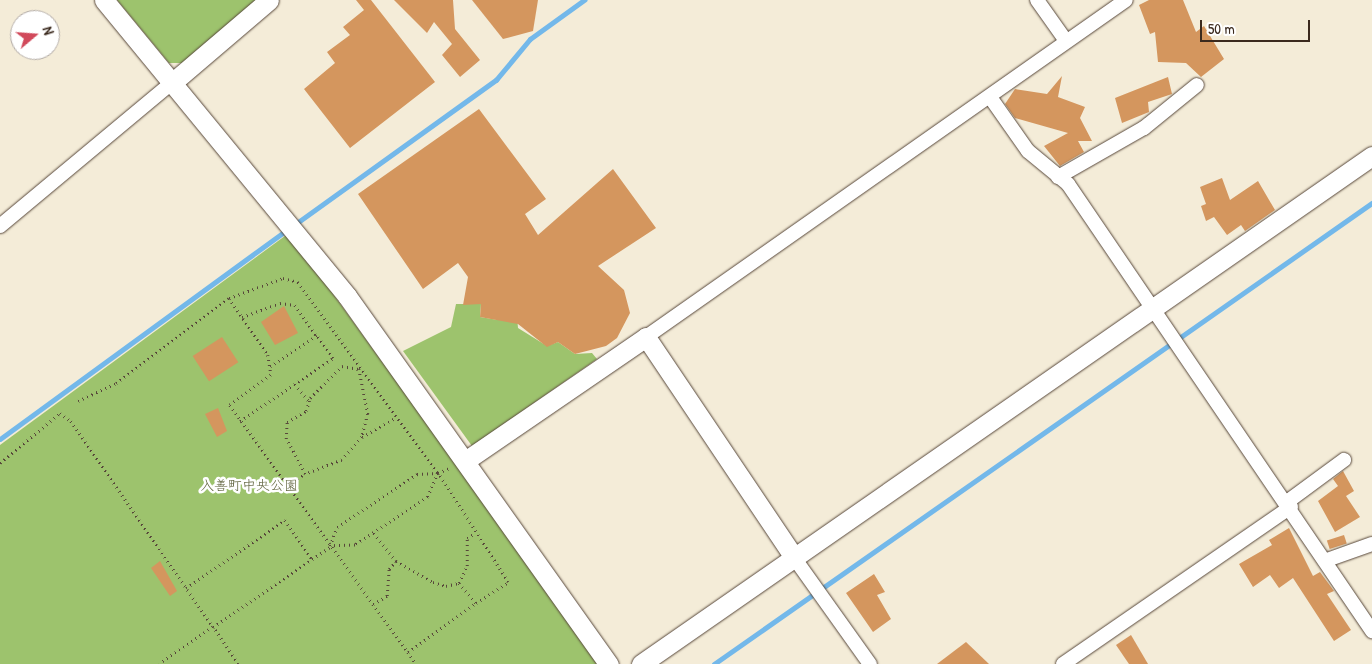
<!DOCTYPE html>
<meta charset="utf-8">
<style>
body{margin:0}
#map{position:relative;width:1372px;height:664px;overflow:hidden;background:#f4ecd8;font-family:"Patrick Hand","Klee One",sans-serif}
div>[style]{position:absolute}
.green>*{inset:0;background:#9dc36d}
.stream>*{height:4.5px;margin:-2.25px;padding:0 2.25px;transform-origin:2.25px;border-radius:2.25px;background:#73b8ea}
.building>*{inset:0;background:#d4965e;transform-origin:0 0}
.path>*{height:2.5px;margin-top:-1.25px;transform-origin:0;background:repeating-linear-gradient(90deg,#57473a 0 1px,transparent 0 5px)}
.roads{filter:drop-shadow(0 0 1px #57473a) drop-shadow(0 0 1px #57473a)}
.street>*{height:14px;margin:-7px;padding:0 7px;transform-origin:7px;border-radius:7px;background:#fff}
.secondary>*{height:19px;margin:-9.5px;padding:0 9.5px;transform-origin:9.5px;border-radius:9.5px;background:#fff}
span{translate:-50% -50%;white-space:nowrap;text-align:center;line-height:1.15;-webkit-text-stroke:5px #fff;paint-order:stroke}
.park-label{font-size:14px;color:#5d603a}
.north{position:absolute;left:10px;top:10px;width:50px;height:50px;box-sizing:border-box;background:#fff;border:1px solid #b1aaa5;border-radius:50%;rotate:72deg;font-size:14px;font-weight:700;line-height:20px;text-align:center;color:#3b2a1e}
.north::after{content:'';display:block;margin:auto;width:18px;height:22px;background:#d1495b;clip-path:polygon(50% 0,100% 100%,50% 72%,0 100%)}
.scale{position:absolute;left:1200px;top:20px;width:110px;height:22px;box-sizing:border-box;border:2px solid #3b2a1e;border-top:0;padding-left:6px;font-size:15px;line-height:18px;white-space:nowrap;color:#3b2a1e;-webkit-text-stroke:4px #fff;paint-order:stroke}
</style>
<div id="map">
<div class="green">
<i style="clip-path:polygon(117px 0,257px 0,183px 63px,169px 63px)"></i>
<i style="clip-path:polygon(289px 233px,532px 569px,599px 664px,0 664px,0 445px)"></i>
<i style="clip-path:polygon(456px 304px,481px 304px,480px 317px,498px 320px,517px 316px,518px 328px,547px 346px,558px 342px,575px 354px,592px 353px,597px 359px,472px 446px,403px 351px,451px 327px)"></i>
</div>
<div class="stream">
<i style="left:294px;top:225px;width:249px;rotate:-35.7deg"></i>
<i style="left:496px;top:80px;width:53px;rotate:-50.3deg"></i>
<i style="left:530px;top:39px;width:67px;rotate:-35.8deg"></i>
<i style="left:0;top:439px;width:356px;rotate:-36.1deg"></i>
<i style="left:714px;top:664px;width:803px;rotate:-35.02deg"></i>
</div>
<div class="building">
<i style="clip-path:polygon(356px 0,371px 0,435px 82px,350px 148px,304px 89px,335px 63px,327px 52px,350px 35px,343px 27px,364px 10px)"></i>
<i style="clip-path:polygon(394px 0,453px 0,455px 29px,480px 60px,460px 77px,442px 55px,452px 44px,434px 22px,427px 33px)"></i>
<i style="clip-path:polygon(472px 0,538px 0,533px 31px,503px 39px)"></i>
<i style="clip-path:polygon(1149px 0,1183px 0,1196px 32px,1204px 26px,1224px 59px,1201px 77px,1186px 63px,1158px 62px,1155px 32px,1150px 34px,1139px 5px)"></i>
<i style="clip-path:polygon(1062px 76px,1058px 97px,1085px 107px,1080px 118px,1092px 141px,1078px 141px,1084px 152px,1060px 166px,1044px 146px,1068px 133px,1015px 118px,1005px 104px,1015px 89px,1047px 94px)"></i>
<i style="clip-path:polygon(1168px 77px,1172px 94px,1148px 102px,1149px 112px,1122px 123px,1115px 98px)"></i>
<i style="clip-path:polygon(479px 109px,546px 199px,525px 214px,538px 235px,613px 169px,656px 228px,598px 266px,624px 290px,630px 313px,617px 338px,606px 346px,575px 354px,558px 342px,547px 347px,518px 324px,480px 317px,481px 304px,463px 305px,468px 277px,458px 263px,423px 289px,358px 194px)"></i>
<i style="clip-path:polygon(1222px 178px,1230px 200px,1258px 181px,1275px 210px,1245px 231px,1241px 225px,1227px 235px,1214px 217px,1206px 221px,1201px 206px,1206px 204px,1200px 187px)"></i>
<i style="clip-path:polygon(284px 306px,298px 333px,275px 345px,261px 322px)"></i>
<i style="left:222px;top:337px;width:30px;height:35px;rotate:57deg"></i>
<i style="clip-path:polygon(218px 408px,227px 431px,217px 437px,205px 414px)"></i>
<i style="clip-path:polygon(1343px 471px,1354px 491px,1346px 496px,1360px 517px,1335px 532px,1318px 501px,1338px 486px,1333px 479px)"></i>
<i style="clip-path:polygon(1289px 528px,1313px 576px,1320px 572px,1334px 591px,1327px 594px,1351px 630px,1334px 641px,1293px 578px,1279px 588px,1270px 575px,1253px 587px,1239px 564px,1272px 545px,1269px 540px)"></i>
<i style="left:1344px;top:535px;width:9px;height:18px;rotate:72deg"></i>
<i style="clip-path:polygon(160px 561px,177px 591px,170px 596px,151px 568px)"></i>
<i style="clip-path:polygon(874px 574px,885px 592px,877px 595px,891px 619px,873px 632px,846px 593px)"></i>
<i style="clip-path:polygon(1131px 635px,1148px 664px,1129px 664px,1116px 645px)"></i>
<i style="clip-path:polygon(966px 642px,989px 664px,937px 664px)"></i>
</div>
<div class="path">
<i style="left:229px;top:298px;width:69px;rotate:55.6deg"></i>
<i style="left:268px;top:355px;width:20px;rotate:81deg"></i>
<i style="left:271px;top:375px;width:51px;rotate:143.8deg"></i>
<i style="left:230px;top:405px;width:245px;rotate:54.3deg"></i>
<i style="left:373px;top:604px;width:16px;rotate:-30deg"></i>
<i style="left:387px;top:596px;width:27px;rotate:-86deg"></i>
<i style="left:389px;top:569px;width:11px;rotate:-49deg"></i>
<i style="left:396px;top:561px;width:43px;rotate:29.6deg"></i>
<i style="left:433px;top:582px;width:14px;rotate:17deg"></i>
<i style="left:446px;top:586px;width:13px;rotate:-13deg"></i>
<i style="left:459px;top:583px;width:26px;rotate:50deg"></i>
<i style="left:476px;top:603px;width:38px;rotate:-33deg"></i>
<i style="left:508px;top:582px;width:130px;rotate:-122.7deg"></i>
<i style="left:242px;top:317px;width:40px;rotate:-20.2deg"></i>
<i style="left:280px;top:303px;width:15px;rotate:8deg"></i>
<i style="left:295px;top:305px;width:38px;rotate:55deg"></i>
<i style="left:317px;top:336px;width:56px;rotate:146.6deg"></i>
<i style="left:342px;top:366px;width:17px;rotate:10deg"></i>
<i style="left:359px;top:369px;width:46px;rotate:78.7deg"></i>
<i style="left:368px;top:414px;width:24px;rotate:105deg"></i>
<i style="left:362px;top:437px;width:30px;rotate:131deg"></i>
<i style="left:342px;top:460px;width:40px;rotate:159deg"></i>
<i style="left:305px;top:474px;width:40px;rotate:-118deg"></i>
<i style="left:286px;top:439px;width:17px;rotate:-87deg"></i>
<i style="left:287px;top:422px;width:22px;rotate:-30deg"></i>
<i style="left:306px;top:411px;width:14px;rotate:-73deg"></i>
<i style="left:310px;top:398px;width:45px;rotate:-45deg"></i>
<i style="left:295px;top:384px;width:21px;rotate:51deg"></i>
<i style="left:78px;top:401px;width:42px;rotate:-25.3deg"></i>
<i style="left:116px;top:383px;width:141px;rotate:-37deg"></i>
<i style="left:229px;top:298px;width:58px;rotate:-20.3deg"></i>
<i style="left:283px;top:278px;width:16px;rotate:15deg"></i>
<i style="left:298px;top:282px;width:237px;rotate:53.8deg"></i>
<i style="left:438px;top:473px;width:13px;rotate:-23deg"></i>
<i style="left:240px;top:421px;width:112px;rotate:-34.1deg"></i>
<i style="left:333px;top:358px;width:27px;rotate:-126deg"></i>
<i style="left:362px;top:437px;width:39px;rotate:-30deg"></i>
<i style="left:0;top:463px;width:78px;rotate:-39.8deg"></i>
<i style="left:60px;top:413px;width:14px;rotate:36deg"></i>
<i style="left:71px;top:421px;width:250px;rotate:55.4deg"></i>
<i style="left:213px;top:627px;width:65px;rotate:145.6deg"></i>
<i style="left:438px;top:473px;width:26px;rotate:113deg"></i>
<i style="left:428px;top:497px;width:87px;rotate:146.7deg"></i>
<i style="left:355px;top:545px;width:25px;rotate:178deg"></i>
<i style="left:330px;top:546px;width:20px;rotate:-70deg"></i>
<i style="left:337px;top:527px;width:96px;rotate:-33.5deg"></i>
<i style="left:417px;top:474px;width:21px;rotate:-3deg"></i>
<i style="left:284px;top:486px;width:24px;rotate:-30deg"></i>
<i style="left:374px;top:533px;width:36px;rotate:52deg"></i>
<i style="left:459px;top:583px;width:19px;rotate:-65deg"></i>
<i style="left:467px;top:566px;width:28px;rotate:-90deg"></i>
<i style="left:467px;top:538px;width:9px;rotate:-32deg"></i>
<i style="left:186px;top:588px;width:120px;rotate:-34.5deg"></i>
<i style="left:285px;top:520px;width:47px;rotate:55.3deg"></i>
<i style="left:373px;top:604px;width:59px;rotate:53.9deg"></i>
<i style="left:408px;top:652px;width:84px;rotate:-35.8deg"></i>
<i style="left:408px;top:652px;width:14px;rotate:56deg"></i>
<i style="left:238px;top:664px;width:45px;rotate:-124deg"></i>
<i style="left:213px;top:627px;width:142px;rotate:-34.4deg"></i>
</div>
<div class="roads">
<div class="street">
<i style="left:1037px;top:0;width:50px;rotate:54.7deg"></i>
<i style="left:990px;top:97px;width:66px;rotate:54.9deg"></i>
<i style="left:1028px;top:151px;width:52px;rotate:39.5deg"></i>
<i style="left:1068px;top:184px;width:541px;rotate:55.78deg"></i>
<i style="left:1058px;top:177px;width:99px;rotate:-29.7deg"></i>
<i style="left:1144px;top:128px;width:68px;rotate:-39.1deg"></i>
<i style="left:0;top:226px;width:225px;rotate:-39.8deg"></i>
<i style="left:646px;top:337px;width:586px;rotate:-35.07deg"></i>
<i style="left:1287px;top:502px;width:71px;rotate:-36.4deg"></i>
<i style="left:795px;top:559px;width:129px;rotate:54.5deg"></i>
<i style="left:1327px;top:560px;width:48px;rotate:-19.6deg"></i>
<i style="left:1063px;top:664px;width:277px;rotate:-34.6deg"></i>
</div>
<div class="secondary">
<i style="left:104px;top:0;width:383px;rotate:50.6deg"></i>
<i style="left:347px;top:296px;width:452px;rotate:54.6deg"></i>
<i style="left:173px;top:82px;width:126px;rotate:-40.5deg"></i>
<i style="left:465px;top:461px;width:219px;rotate:-34.4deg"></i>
<i style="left:646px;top:337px;width:267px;rotate:56.1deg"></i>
<i style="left:641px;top:664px;width:890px;rotate:-34.8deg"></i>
</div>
</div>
<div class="park-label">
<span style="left:249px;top:485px">入善町中央公園</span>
</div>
<div class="north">N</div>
<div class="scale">50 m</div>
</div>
